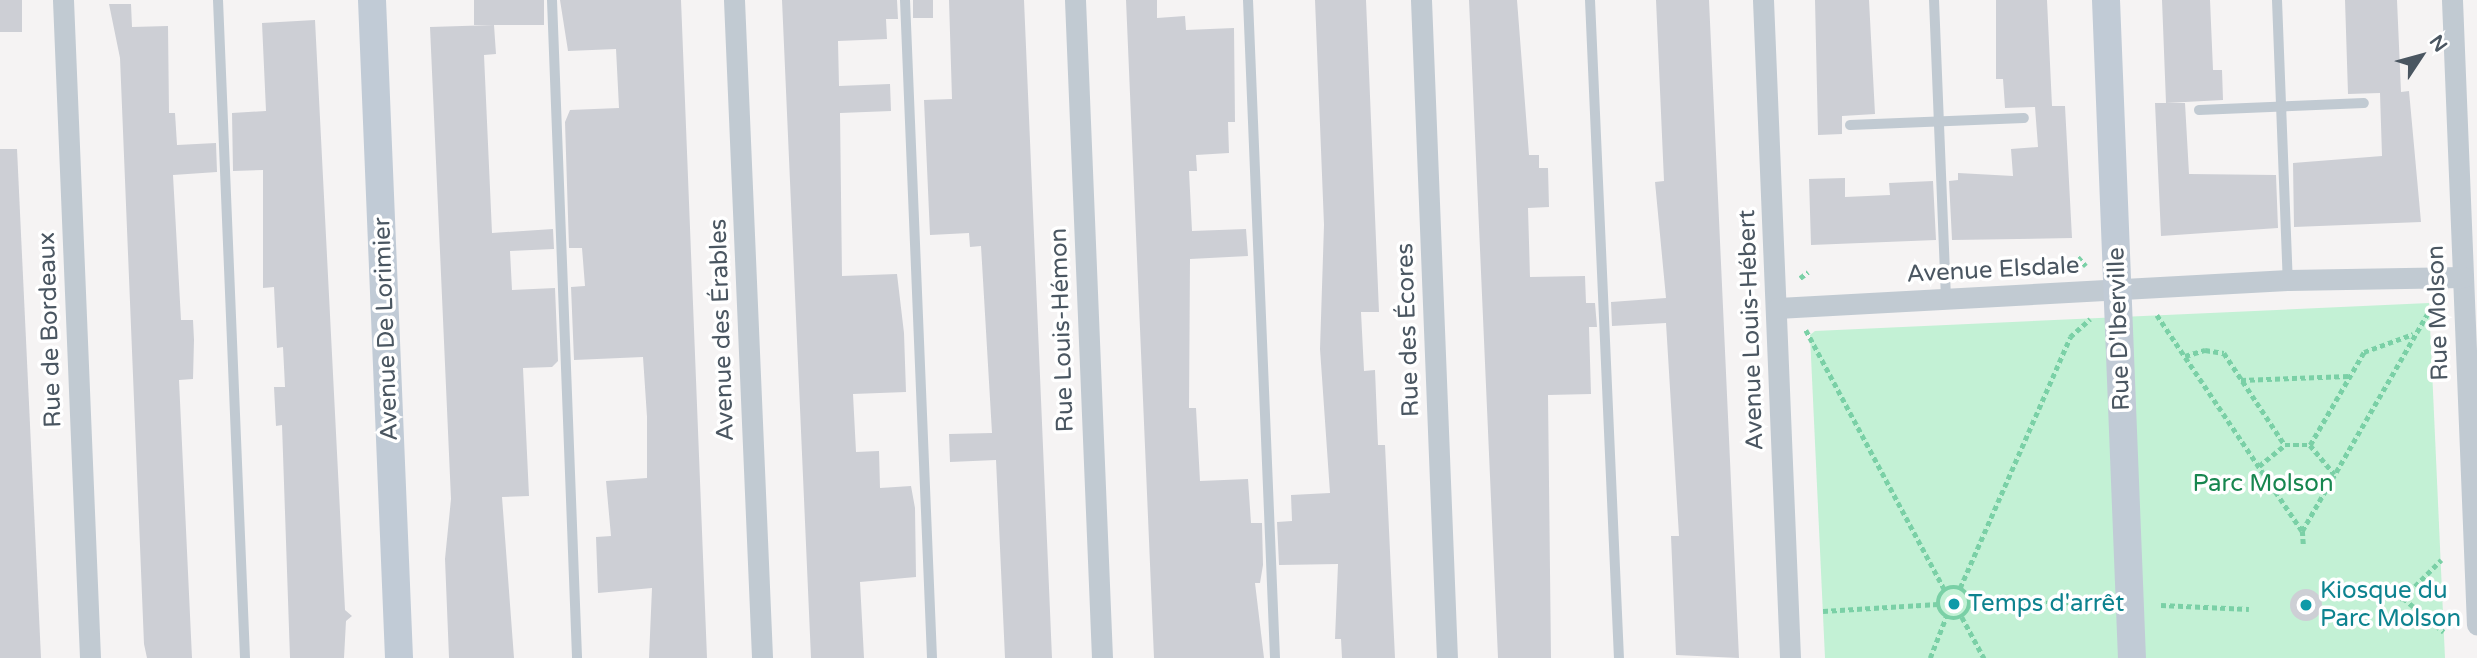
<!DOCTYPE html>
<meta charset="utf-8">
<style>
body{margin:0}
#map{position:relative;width:2477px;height:658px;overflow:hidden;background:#f5f3f3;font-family:"Varela Round",sans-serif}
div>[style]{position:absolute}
.green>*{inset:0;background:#c3f1d5}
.building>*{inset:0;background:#cdcfd5;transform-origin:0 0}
.round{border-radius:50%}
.path>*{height:4.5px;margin-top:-2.25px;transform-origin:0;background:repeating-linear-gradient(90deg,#7ad0a6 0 5px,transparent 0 8.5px)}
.path>.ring{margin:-2.25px;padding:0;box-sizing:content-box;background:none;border:4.5px solid #7ad0a6;border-radius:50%}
.service>*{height:10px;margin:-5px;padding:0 5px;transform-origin:5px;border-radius:5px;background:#c1cad2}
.minor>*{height:21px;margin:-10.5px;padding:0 10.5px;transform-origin:10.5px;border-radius:10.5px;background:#c1cad2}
.secondary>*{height:28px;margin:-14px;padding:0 14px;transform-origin:14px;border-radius:14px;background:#c1cbd6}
.dots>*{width:19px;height:19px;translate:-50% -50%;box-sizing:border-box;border:4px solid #fff;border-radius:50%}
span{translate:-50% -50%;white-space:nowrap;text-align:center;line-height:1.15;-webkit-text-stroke:7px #fff;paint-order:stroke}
.street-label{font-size:24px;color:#4a5661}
.park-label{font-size:24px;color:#17864f}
.culture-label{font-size:24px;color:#0d838f}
.left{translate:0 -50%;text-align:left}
.north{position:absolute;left:2386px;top:21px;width:70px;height:70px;-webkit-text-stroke:5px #fff;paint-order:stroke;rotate:54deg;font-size:19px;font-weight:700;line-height:28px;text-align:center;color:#4a5661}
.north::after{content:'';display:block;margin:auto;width:24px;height:32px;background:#4a5661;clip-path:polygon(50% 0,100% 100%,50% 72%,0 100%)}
</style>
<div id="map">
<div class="green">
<i style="clip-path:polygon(2429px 303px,2445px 658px,1825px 658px,1810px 335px,1815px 331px)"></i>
</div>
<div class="building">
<i style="left:0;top:0;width:22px;height:32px"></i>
<i style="left:474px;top:0;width:70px;height:25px"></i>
<i style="clip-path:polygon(560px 0,681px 0,707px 658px,649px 658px,652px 588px,598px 593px,596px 537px,611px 536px,606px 481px,647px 478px,647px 417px,643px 357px,574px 360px,571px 287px,585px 286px,582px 248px,569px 248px,565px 122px,570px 110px,619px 108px,616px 49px,568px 51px)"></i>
<i style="clip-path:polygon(782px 0,897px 0,898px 19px,886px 19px,887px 39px,838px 41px,839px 86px,890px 84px,891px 111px,840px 113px,842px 276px,897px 274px,904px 333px,906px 392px,853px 394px,856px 452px,879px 451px,880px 488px,911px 486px,915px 508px,916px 577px,860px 582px,864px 658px,811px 658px)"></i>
<i style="left:913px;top:0;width:20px;height:18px"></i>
<i style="clip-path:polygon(949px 0,1024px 0,1052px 658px,1005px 658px,996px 460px,950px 462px,949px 434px,992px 433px,981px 246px,970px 247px,969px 233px,930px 235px,924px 100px,952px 99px)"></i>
<i style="clip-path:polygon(1126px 0,1157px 0,1157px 18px,1185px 16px,1186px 30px,1234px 28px,1235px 122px,1228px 122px,1229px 153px,1196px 155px,1197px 171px,1189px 171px,1192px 231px,1246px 229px,1248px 256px,1190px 259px,1189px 408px,1196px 408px,1200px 481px,1248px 479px,1251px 523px,1262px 523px,1263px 565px,1260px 583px,1255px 583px,1264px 658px,1154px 658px)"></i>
<i style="clip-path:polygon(1315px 0,1366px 0,1379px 312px,1361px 312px,1364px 371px,1375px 370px,1378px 445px,1385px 445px,1395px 658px,1342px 658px,1341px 639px,1335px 639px,1338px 564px,1279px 565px,1277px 522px,1292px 521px,1291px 495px,1330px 493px,1320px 349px,1324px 225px)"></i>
<i style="clip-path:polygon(1469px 0,1517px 0,1529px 155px,1539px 155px,1539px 168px,1548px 168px,1549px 207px,1528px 208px,1530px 277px,1585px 276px,1586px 303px,1595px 303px,1597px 327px,1589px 327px,1591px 394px,1548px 395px,1551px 658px,1498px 658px)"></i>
<i style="clip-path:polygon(1656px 0,1709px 0,1739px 658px,1676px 655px,1671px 536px,1679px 536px,1666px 323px,1612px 326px,1611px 302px,1666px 298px,1655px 182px,1664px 181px)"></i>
<i style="clip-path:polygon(1815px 0,1869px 0,1875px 114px,1842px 116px,1842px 134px,1818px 135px)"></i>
<i style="clip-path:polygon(1996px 0,2047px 0,2052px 106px,2065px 106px,2072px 238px,1952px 240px,1949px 181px,1958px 180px,1958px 173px,2013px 176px,2011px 149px,2038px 147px,2035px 107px,2005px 108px,2003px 79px,1996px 79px)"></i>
<i style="clip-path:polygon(2162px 0,2210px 0,2213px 70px,2222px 70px,2223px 100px,2166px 103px)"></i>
<i style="clip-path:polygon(2345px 0,2397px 0,2401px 92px,2409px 91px,2421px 222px,2294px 227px,2293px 163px,2382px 156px,2380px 93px,2348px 94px)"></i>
<i style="clip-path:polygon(109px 4px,131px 4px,132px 27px,168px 26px,169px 113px,175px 113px,177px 145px,216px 143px,217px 172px,173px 175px,181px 320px,193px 320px,194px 340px,193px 379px,179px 380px,192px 658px,147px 658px,144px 644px,120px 58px)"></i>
<i style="clip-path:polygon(315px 20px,345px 610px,352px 616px,346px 621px,344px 658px,290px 658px,282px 425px,276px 426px,274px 387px,285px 387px,283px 347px,277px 348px,274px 287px,263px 288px,263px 170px,233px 171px,232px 113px,266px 111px,262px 23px)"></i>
<i style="clip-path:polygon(494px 25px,496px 54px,484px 55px,492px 233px,553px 229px,554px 249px,510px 251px,512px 290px,555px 288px,558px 361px,552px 367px,523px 368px,529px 496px,502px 497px,514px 658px,449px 658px,445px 559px,451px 499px,430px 27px)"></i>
<i style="clip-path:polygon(2155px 103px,2185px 103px,2189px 174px,2276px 175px,2278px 228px,2161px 236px)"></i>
<i style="clip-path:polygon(0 149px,17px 149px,41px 658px,0 658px)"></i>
<i style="clip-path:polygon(1845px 178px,1845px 197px,1890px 195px,1889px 183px,1933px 181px,1936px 240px,1811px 245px,1809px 179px)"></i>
<i class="round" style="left:2290px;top:589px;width:32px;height:32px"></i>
</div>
<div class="path">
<i style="left:2078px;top:257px;width:12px;rotate:48deg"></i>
<i style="left:1800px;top:278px;width:10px;rotate:-37deg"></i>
<i style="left:2157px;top:315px;width:260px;rotate:56.1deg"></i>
<i style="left:1806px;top:330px;width:295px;rotate:61.9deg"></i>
<i style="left:2185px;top:356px;width:21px;rotate:-17deg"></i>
<i style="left:2205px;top:350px;width:19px;rotate:9deg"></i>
<i style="left:2224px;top:353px;width:110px;rotate:56.5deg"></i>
<i style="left:2285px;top:445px;width:25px"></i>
<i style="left:2310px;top:445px;width:108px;rotate:-59.9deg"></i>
<i style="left:2364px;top:352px;width:52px;rotate:-20.2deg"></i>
<i style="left:2241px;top:380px;width:108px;rotate:-2.1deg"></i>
<i style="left:2310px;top:445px;width:38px;rotate:50deg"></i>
<i style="left:2259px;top:466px;width:33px;rotate:-39deg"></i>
<i style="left:2303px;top:544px;width:13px;rotate:-94deg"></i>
<i style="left:2302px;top:531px;width:264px;rotate:-60deg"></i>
<i class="ring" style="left:1938px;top:587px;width:27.5px;height:27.5px"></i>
<i style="left:1960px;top:588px;width:274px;rotate:-66.3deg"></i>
<i style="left:2070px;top:337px;width:27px;rotate:-42deg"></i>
<i style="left:2366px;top:597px;width:37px;rotate:2deg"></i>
<i style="left:2403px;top:598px;width:54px;rotate:-45deg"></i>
<i style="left:2403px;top:598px;width:53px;rotate:39.7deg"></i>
<i style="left:1970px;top:605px;width:132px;rotate:-1.7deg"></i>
<i style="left:2161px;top:605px;width:88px;rotate:2.6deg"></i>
<i style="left:1823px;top:611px;width:115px;rotate:-3.5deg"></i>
<i style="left:1962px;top:617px;width:47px;rotate:61.8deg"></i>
<i style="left:1930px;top:658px;width:44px;rotate:-68.7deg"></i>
</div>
<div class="service">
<i style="left:218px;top:0;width:659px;rotate:87.65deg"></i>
<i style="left:552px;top:0;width:658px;rotate:87.82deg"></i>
<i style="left:905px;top:0;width:659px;rotate:87.65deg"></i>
<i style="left:1248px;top:0;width:659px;rotate:87.65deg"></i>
<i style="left:1590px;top:0;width:659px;rotate:87.48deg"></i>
<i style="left:1934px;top:0;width:298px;rotate:87.7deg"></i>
<i style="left:2277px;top:0;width:280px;rotate:87.8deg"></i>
<i style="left:2199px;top:110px;width:165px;rotate:-2.4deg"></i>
<i style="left:1850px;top:125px;width:174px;rotate:-2.3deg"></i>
</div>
<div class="minor">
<i style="left:63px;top:0;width:659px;rotate:87.65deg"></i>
<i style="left:734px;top:0;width:659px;rotate:87.56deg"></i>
<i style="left:1075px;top:0;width:659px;rotate:87.65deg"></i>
<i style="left:1421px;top:0;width:659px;rotate:87.74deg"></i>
<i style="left:1763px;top:0;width:659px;rotate:87.65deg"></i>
<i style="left:2452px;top:0;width:625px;rotate:87.71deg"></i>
<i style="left:1777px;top:308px;width:512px;rotate:-3.14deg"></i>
<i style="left:2288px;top:280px;width:175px;rotate:-1deg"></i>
</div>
<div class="secondary">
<i style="left:372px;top:0;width:659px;rotate:87.65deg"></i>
<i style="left:2106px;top:0;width:659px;rotate:87.74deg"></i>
</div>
<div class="dots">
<i style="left:1954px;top:604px;background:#0f9aa8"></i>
<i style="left:2306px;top:605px;background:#0f9aa8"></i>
</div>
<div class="street-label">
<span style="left:1993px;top:270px;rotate:-3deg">Avenue Elsdale</span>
<span style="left:2438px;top:313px;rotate:-92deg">Rue Molson</span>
<span style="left:386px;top:329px;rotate:-92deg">Avenue De Lorimier</span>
<span style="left:2119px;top:329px;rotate:-92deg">Rue D'Iberville</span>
<span style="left:50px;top:330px;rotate:-92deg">Rue de Bordeaux</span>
<span style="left:722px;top:330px;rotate:-92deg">Avenue des Érables</span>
<span style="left:1062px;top:330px;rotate:-92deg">Rue Louis-Hémon</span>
<span style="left:1408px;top:330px;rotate:-92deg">Rue des Écores</span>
<span style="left:1751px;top:330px;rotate:-92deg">Avenue Louis-Hébert</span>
</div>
<div class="park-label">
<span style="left:2263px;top:484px">Parc Molson</span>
</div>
<div class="culture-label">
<span class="left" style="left:2320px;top:605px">Kiosque du<br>Parc Molson</span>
<span class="left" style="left:1968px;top:604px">Temps d'arrêt</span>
</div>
<div class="north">N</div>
</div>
